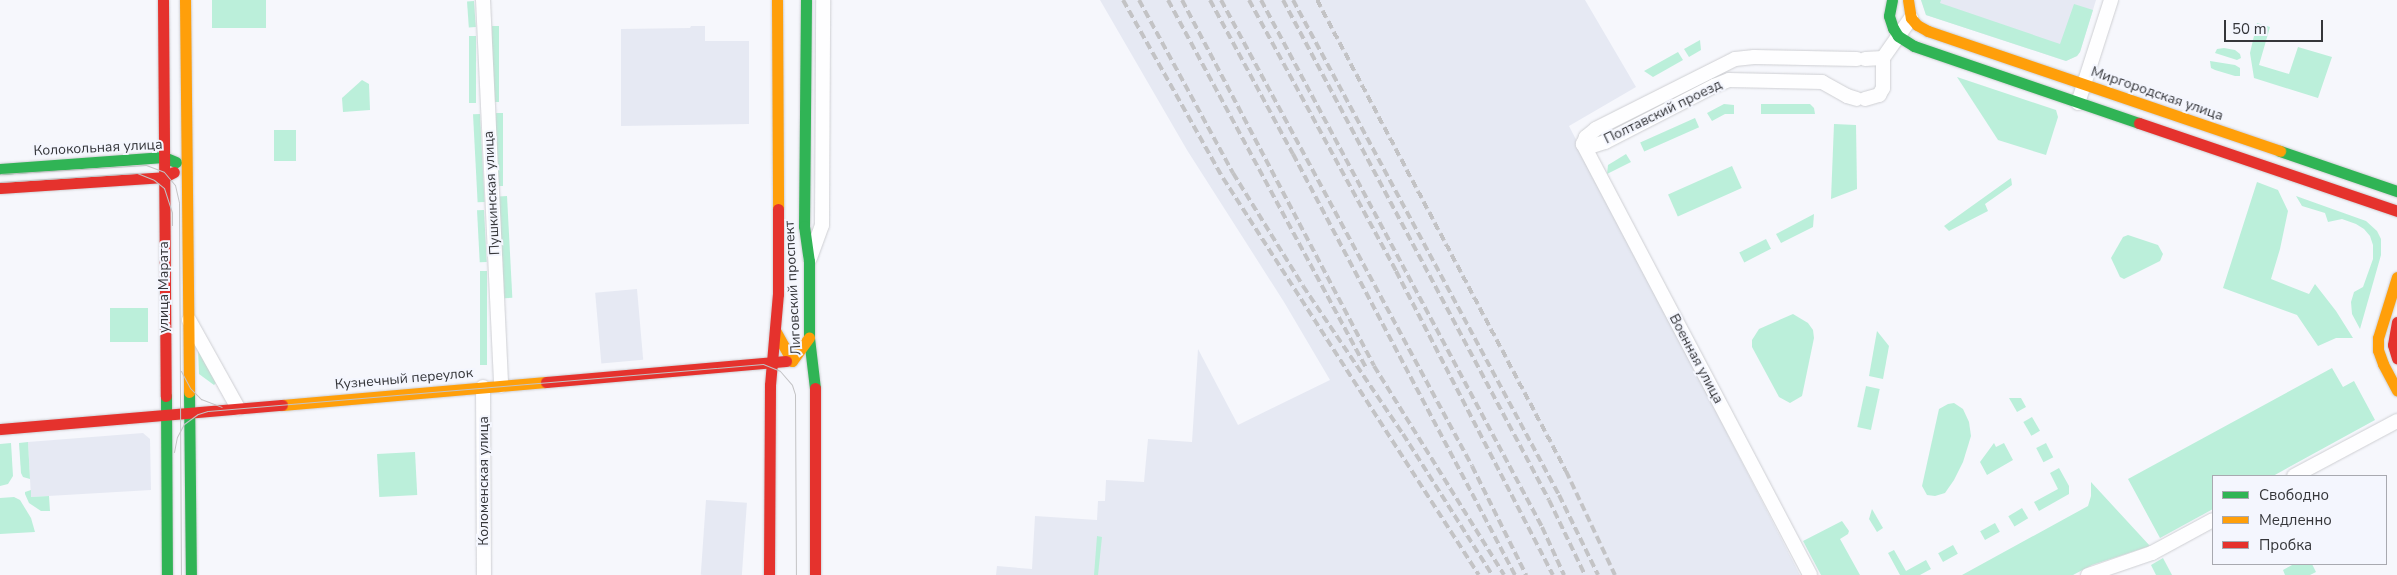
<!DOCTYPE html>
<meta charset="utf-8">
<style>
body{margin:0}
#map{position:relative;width:2397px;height:575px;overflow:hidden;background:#f6f7fc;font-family:"Nunito Sans",sans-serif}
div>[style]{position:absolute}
.built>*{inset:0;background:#e6e9f3;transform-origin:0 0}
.green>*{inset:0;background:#bbefda;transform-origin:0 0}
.roads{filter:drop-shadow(0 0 1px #cecfd3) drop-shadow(0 0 1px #cecfd3)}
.street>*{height:14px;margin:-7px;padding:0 7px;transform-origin:7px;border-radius:7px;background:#fefeff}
.fast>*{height:11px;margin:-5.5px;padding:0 5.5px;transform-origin:5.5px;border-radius:5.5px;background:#30b455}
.slow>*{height:11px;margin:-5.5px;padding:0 5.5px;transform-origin:5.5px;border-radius:5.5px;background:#ff9f0a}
.jam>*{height:11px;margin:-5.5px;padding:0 5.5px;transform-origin:5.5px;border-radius:5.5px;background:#e5322d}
.tram>*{height:1px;margin:-0.5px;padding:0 0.5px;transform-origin:0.5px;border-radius:0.5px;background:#c3c3c5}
.rail>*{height:4px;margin-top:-2px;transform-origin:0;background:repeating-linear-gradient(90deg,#c3c3c5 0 8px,transparent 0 12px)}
span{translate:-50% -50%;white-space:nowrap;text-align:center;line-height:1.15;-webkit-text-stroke:4px #f4f6fe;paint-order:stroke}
.street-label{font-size:14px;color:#35363a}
.legend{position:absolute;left:2212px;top:475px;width:175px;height:90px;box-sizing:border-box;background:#f4f6fe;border:1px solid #a8a9b0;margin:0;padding:6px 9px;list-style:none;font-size:15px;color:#35363a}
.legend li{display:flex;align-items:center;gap:10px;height:25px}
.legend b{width:25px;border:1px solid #a8a9b0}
.scale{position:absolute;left:2224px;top:20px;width:99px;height:22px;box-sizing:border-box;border:2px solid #35363a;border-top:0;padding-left:6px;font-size:15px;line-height:18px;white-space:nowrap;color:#35363a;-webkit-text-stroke:4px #f4f6fe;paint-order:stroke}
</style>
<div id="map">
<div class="built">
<i style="clip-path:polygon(1100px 0,1585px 0,1636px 87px,1569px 126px,1800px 575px,996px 575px,997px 566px,1032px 569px,1035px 516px,1097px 520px,1098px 501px,1105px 501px,1106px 480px,1144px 482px,1148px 439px,1192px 442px,1198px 349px,1238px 425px,1330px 380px,1284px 302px,1187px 150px)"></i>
<i style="clip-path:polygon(1921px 0,2096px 0,2080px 52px,2077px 56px,2066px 61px,1926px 15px)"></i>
<i style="clip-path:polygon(691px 26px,705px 26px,705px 41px,749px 41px,749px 124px,621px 126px,621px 29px,690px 28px)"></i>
<i style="left:637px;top:289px;width:71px;height:42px;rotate:85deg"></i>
<i style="clip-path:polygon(143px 433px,150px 439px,151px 490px,31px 497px,28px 442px)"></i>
<i style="left:706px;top:500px;width:41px;height:75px;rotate:4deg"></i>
</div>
<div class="green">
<i style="left:212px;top:0;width:54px;height:28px"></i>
<i style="clip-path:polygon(1921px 0,1941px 0,1940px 3px,2060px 44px,2074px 4px,2093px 10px,2080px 52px,2077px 56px,2066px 61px,1926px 15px)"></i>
<i style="left:474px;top:1px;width:26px;height:7px;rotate:86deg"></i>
<i style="clip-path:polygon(2257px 23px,2270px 27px,2259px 65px,2289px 74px,2298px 47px,2332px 57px,2318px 98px,2254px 78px,2250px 53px)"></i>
<i style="left:492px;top:26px;width:7px;height:76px"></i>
<i style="left:469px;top:36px;width:7px;height:67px"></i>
<i style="clip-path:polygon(1700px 40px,1701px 50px,1689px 57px,1684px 49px)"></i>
<i style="clip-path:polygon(2224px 48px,2235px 50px,2240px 54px,2241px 58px,2237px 60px,2215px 53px,2217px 49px)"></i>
<i style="clip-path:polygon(1678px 52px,1683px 60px,1653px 77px,1644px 71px)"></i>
<i style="clip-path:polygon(2210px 61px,2235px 65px,2240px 68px,2240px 76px,2235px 76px,2215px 70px,2211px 68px)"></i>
<i style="clip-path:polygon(1957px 77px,2056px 110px,2058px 117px,2046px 155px,1998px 140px)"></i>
<i style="clip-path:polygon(362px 80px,369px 84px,370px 110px,343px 112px,342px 98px)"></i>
<i style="clip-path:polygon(1724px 104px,1734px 105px,1734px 114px,1725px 114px,1712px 121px,1707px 113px)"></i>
<i style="clip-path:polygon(1761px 104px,1810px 104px,1814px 108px,1815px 114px,1761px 114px)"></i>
<i style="left:496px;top:113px;width:7px;height:73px"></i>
<i style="left:480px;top:114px;width:88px;height:7px;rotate:87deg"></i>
<i style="left:1695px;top:118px;width:10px;height:60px;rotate:66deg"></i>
<i style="clip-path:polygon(1834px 124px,1856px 125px,1857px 189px,1831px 199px)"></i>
<i style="left:296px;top:130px;width:31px;height:22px;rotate:90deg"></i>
<i style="clip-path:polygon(1626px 154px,1631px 162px,1607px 174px,1608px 165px)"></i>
<i style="left:1732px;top:166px;width:24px;height:70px;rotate:66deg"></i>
<i style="clip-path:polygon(2011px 178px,2012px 185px,1985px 204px,1988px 211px,1949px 231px,1944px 226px)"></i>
<i style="clip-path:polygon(2257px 182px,2278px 190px,2288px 211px,2280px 249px,2271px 279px,2309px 294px,2315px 284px,2336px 311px,2353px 338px,2336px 338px,2318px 346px,2297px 315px,2223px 288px)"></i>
<i style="left:507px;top:196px;width:102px;height:8px;rotate:87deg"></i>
<i style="clip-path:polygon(2296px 196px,2366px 221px,2377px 231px,2381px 239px,2381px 255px,2360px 329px,2352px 314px,2351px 302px,2354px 292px,2363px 287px,2373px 259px,2373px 245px,2370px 236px,2364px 229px,2356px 224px,2342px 219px,2328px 222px,2325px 213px,2302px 206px)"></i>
<i style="left:484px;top:210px;width:52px;height:7px;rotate:87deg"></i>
<i style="clip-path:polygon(1814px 214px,1813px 227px,1781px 243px,1776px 234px)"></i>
<i style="clip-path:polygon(2128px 235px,2158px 245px,2163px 254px,2160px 261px,2124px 279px,2120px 277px,2111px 258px,2123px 237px)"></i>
<i style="left:1766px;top:239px;width:11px;height:30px;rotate:63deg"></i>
<i style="left:480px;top:271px;width:7px;height:94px"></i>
<i style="left:148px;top:308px;width:34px;height:38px;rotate:90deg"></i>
<i style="clip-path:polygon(1793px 314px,1808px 323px,1813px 330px,1814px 338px,1802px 396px,1790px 403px,1779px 397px,1752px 347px,1752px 340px,1759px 329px)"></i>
<i style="clip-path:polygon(1877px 331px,1889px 346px,1883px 379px,1869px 376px)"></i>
<i style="clip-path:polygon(198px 348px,216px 383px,214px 385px,199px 374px)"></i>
<i style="clip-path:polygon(2332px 368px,2343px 387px,2354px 381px,2375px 420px,2273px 476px,2213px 476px,2213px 509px,2160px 538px,2128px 479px)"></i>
<i style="left:1866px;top:386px;width:14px;height:42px;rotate:12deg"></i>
<i style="clip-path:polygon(2009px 398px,2021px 398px,2026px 407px,2017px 412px)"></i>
<i style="clip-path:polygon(1954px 403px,1963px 409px,1969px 422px,1971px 436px,1963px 462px,1954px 480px,1945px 493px,1935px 496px,1927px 495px,1922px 486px,1939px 409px,1948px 404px)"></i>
<i style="left:2032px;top:417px;width:16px;height:10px;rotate:60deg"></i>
<i style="clip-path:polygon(28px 442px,30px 479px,23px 477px,21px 473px,19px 443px)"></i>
<i style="clip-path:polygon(11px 443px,13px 476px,8px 484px,0 486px,0 444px)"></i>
<i style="clip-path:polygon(1994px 443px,1996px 447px,2004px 443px,2013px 460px,1987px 475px,1980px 462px)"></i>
<i style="left:2046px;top:443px;width:16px;height:11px;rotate:63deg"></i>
<i style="left:415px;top:452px;width:43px;height:38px;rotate:87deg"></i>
<i style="clip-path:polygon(2059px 468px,2069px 486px,2069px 494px,2039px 511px,2034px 502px,2058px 489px,2050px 473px)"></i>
<i style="clip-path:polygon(2091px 482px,2150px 546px,2092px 565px,2073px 575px,1962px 575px,2088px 506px,2091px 496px)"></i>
<i style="clip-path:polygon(31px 490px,31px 497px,49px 496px,50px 511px,41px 511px,29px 503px,25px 494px,25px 492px)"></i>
<i style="clip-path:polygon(14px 497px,20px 500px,31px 518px,35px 532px,0 534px,0 498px)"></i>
<i style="left:2022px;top:508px;width:12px;height:16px;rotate:59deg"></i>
<i style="clip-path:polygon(1872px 509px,1883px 528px,1877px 532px,1869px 519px)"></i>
<i style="clip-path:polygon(1842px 521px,1849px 531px,1848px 534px,1840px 539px,1860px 575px,1821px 575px,1803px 541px)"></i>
<i style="left:1995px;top:523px;width:10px;height:17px;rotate:61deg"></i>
<i style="clip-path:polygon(1097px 536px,1102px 537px,1098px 575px,1094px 575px)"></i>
<i style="left:1953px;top:545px;width:10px;height:17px;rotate:61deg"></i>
<i style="clip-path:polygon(1894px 550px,1906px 571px,1926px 560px,1931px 569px,1920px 575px,1900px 575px,1888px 553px)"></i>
<i style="clip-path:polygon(2163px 558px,2172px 575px,2156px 575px,2151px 565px)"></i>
<i style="clip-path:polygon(2294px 564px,2312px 564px,2316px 572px,2310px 575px,2285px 575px,2283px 570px)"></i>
</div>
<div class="roads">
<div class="street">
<i style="left:483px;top:0;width:386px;rotate:87.3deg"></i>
<i style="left:1857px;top:59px;width:103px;rotate:-178.9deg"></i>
<i style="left:1754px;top:57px;width:19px;rotate:174deg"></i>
<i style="left:1735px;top:59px;width:156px;rotate:153.3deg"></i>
<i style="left:1596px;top:129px;width:13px;rotate:141deg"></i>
<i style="left:1586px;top:137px;width:8px;rotate:113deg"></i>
<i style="left:1583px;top:144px;width:9px;rotate:13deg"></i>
<i style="left:1592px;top:146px;width:14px;rotate:-17deg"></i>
<i style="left:1605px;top:142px;width:123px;rotate:-27.2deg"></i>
<i style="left:1714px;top:86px;width:16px;rotate:-22deg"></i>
<i style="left:1729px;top:80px;width:93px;rotate:1.2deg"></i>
<i style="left:1822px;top:82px;width:29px;rotate:29deg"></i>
<i style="left:1847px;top:96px;width:10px;rotate:17deg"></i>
<i style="left:1865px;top:59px;width:18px;rotate:-3deg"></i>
<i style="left:1865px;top:99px;width:15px;rotate:-16deg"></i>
<i style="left:1879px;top:95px;width:8px;rotate:-60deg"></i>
<i style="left:1883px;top:88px;width:30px;rotate:-90deg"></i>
<i style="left:1883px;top:58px;width:49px;rotate:-55deg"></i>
<i style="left:2078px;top:103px;width:108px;rotate:-72.2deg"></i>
<i style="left:1583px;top:144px;width:487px;rotate:62.2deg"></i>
<i style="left:810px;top:258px;width:35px;rotate:-70deg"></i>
<i style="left:822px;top:225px;width:225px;rotate:-89.7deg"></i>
<i style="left:189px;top:320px;width:101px;rotate:60.9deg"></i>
<i style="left:483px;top:387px;width:188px;rotate:89.7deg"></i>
<i style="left:2294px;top:476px;width:117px;rotate:-28.1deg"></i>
<i style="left:2088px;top:575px;width:68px;rotate:-19deg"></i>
<i style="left:2152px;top:553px;width:69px;rotate:-28.4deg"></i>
</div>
<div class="fast">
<i style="left:806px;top:0;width:226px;rotate:90.5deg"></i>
<i style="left:804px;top:226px;width:35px;rotate:82deg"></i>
<i style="left:809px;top:261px;width:77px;rotate:90deg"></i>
<i style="left:809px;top:338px;width:50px;rotate:83.2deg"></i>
<i style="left:1892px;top:0;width:16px;rotate:101deg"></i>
<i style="left:1889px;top:16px;width:13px;rotate:72deg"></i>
<i style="left:1893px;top:28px;width:9px;rotate:58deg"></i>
<i style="left:1898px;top:36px;width:19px;rotate:32deg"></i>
<i style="left:1914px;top:46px;width:238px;rotate:18.9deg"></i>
<i style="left:2280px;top:151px;width:124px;rotate:18.9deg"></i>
<i style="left:0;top:169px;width:164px;rotate:-4.2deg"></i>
<i style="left:164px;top:157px;width:13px;rotate:23deg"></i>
<i style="left:189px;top:392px;width:183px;rotate:89.4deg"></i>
<i style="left:166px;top:396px;width:179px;rotate:89.7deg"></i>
</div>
<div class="slow">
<i style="left:185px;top:0;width:392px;rotate:89.4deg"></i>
<i style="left:777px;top:0;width:209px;rotate:89.7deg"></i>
<i style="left:1908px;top:0;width:18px;rotate:81deg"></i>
<i style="left:1911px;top:18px;width:9px;rotate:49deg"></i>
<i style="left:1917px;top:25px;width:13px;rotate:29deg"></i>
<i style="left:1928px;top:31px;width:372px;rotate:18.8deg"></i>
<i style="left:2397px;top:277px;width:64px;rotate:107.3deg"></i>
<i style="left:2378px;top:338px;width:12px;rotate:90deg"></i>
<i style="left:2378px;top:350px;width:15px;rotate:70deg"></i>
<i style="left:2383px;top:364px;width:30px;rotate:62deg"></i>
<i style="left:776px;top:332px;width:33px;rotate:61deg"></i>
<i style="left:792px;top:361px;width:29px;rotate:-54deg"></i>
<i style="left:282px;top:405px;width:265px;rotate:-5deg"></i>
</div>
<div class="jam">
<i style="left:163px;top:0;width:396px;rotate:89.6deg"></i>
<i style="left:2139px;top:123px;width:273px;rotate:18.8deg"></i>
<i style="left:0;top:188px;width:164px;rotate:-3.8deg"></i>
<i style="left:164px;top:177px;width:11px;rotate:-27deg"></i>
<i style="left:2397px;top:322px;width:23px;rotate:100deg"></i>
<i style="left:2393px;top:345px;width:14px;rotate:73deg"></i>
<i style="left:546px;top:382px;width:241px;rotate:-5deg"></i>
<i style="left:815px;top:388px;width:187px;rotate:90deg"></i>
<i style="left:0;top:429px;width:283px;rotate:-4.9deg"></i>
<i style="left:769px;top:575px;width:190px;rotate:-89.7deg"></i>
<i style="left:770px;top:385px;width:91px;rotate:-85deg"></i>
<i style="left:778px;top:294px;width:85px;rotate:-90deg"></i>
</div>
</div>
<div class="tram">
<i style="left:0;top:174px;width:146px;rotate:-3.5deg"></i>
<i style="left:146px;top:165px;width:19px;rotate:21deg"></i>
<i style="left:164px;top:172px;width:17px;rotate:50deg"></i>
<i style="left:175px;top:185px;width:18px;rotate:77deg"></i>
<i style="left:179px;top:203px;width:372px;rotate:89.7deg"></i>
<i style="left:0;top:182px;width:137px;rotate:-3.8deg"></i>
<i style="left:137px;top:173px;width:18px;rotate:22deg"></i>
<i style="left:154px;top:180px;width:13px;rotate:39deg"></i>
<i style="left:164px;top:188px;width:25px;rotate:72deg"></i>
<i style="left:172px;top:212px;width:13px;rotate:90deg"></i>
<i style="left:181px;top:371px;width:19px;rotate:62deg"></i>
<i style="left:190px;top:388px;width:16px;rotate:45deg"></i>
<i style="left:201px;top:399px;width:22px;rotate:21deg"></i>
<i style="left:174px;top:452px;width:15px;rotate:-79deg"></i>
<i style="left:177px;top:437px;width:15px;rotate:-62deg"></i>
<i style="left:184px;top:424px;width:17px;rotate:-36deg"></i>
<i style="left:198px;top:414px;width:10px;rotate:-17deg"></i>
<i style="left:208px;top:411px;width:557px;rotate:-4.84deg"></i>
<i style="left:763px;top:364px;width:18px;rotate:22deg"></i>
<i style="left:780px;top:371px;width:18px;rotate:49deg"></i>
<i style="left:792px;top:385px;width:9px;rotate:72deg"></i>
<i style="left:795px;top:394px;width:181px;rotate:89.7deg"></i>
</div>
<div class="rail">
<i style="left:1123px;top:0;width:204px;rotate:60.7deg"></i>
<i style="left:1223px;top:178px;width:472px;rotate:57.2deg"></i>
<i style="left:1139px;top:0;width:197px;rotate:61.5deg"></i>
<i style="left:1233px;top:173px;width:133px;rotate:58.2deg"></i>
<i style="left:1303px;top:286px;width:179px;rotate:56deg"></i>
<i style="left:1403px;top:434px;width:167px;rotate:57.7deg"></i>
<i style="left:1168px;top:0;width:420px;rotate:61.7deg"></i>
<i style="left:1182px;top:0;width:413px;rotate:62.3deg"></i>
<i style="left:1374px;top:366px;width:246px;rotate:58.1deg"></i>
<i style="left:1210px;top:0;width:175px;rotate:61.7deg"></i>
<i style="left:1293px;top:154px;width:476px;rotate:62.2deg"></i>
<i style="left:1221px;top:0;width:529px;rotate:61.69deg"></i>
<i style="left:1472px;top:466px;width:122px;rotate:63.6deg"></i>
<i style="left:1249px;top:0;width:308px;rotate:61.5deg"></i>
<i style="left:1396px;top:271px;width:342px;rotate:62.7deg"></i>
<i style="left:1261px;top:0;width:597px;rotate:61.93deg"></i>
<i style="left:1542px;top:527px;width:53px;rotate:65.4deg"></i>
<i style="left:1283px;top:0;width:566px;rotate:61.99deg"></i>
<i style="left:1549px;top:500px;width:83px;rotate:64.4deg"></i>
<i style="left:1293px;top:0;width:562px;rotate:61.75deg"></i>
<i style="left:1559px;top:495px;width:89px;rotate:64deg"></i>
<i style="left:1317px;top:0;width:533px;rotate:62.14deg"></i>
<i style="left:1566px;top:471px;width:115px;rotate:64.8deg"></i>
</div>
<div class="street-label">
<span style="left:2157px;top:94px;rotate:19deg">Миргородская улица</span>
<span style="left:1663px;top:112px;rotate:-26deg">Полтавский проезд</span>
<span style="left:98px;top:148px;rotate:-3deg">Колокольная улица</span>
<span style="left:492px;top:193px;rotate:-93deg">Пушкинская улица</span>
<span style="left:164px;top:287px;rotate:-90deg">улица Марата</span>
<span style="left:793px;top:288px;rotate:-93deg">Лиговский проспект</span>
<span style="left:1696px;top:359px;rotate:62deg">Военная улица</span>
<span style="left:404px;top:379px;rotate:-5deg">Кузнечный переулок</span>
<span style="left:484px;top:481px;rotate:-90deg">Коломенская улица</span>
</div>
<ul class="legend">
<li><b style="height:6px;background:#30b455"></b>Свободно</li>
<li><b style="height:6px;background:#ff9f0a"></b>Медленно</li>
<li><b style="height:6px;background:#e5322d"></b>Пробка</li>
</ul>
<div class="scale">50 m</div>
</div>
